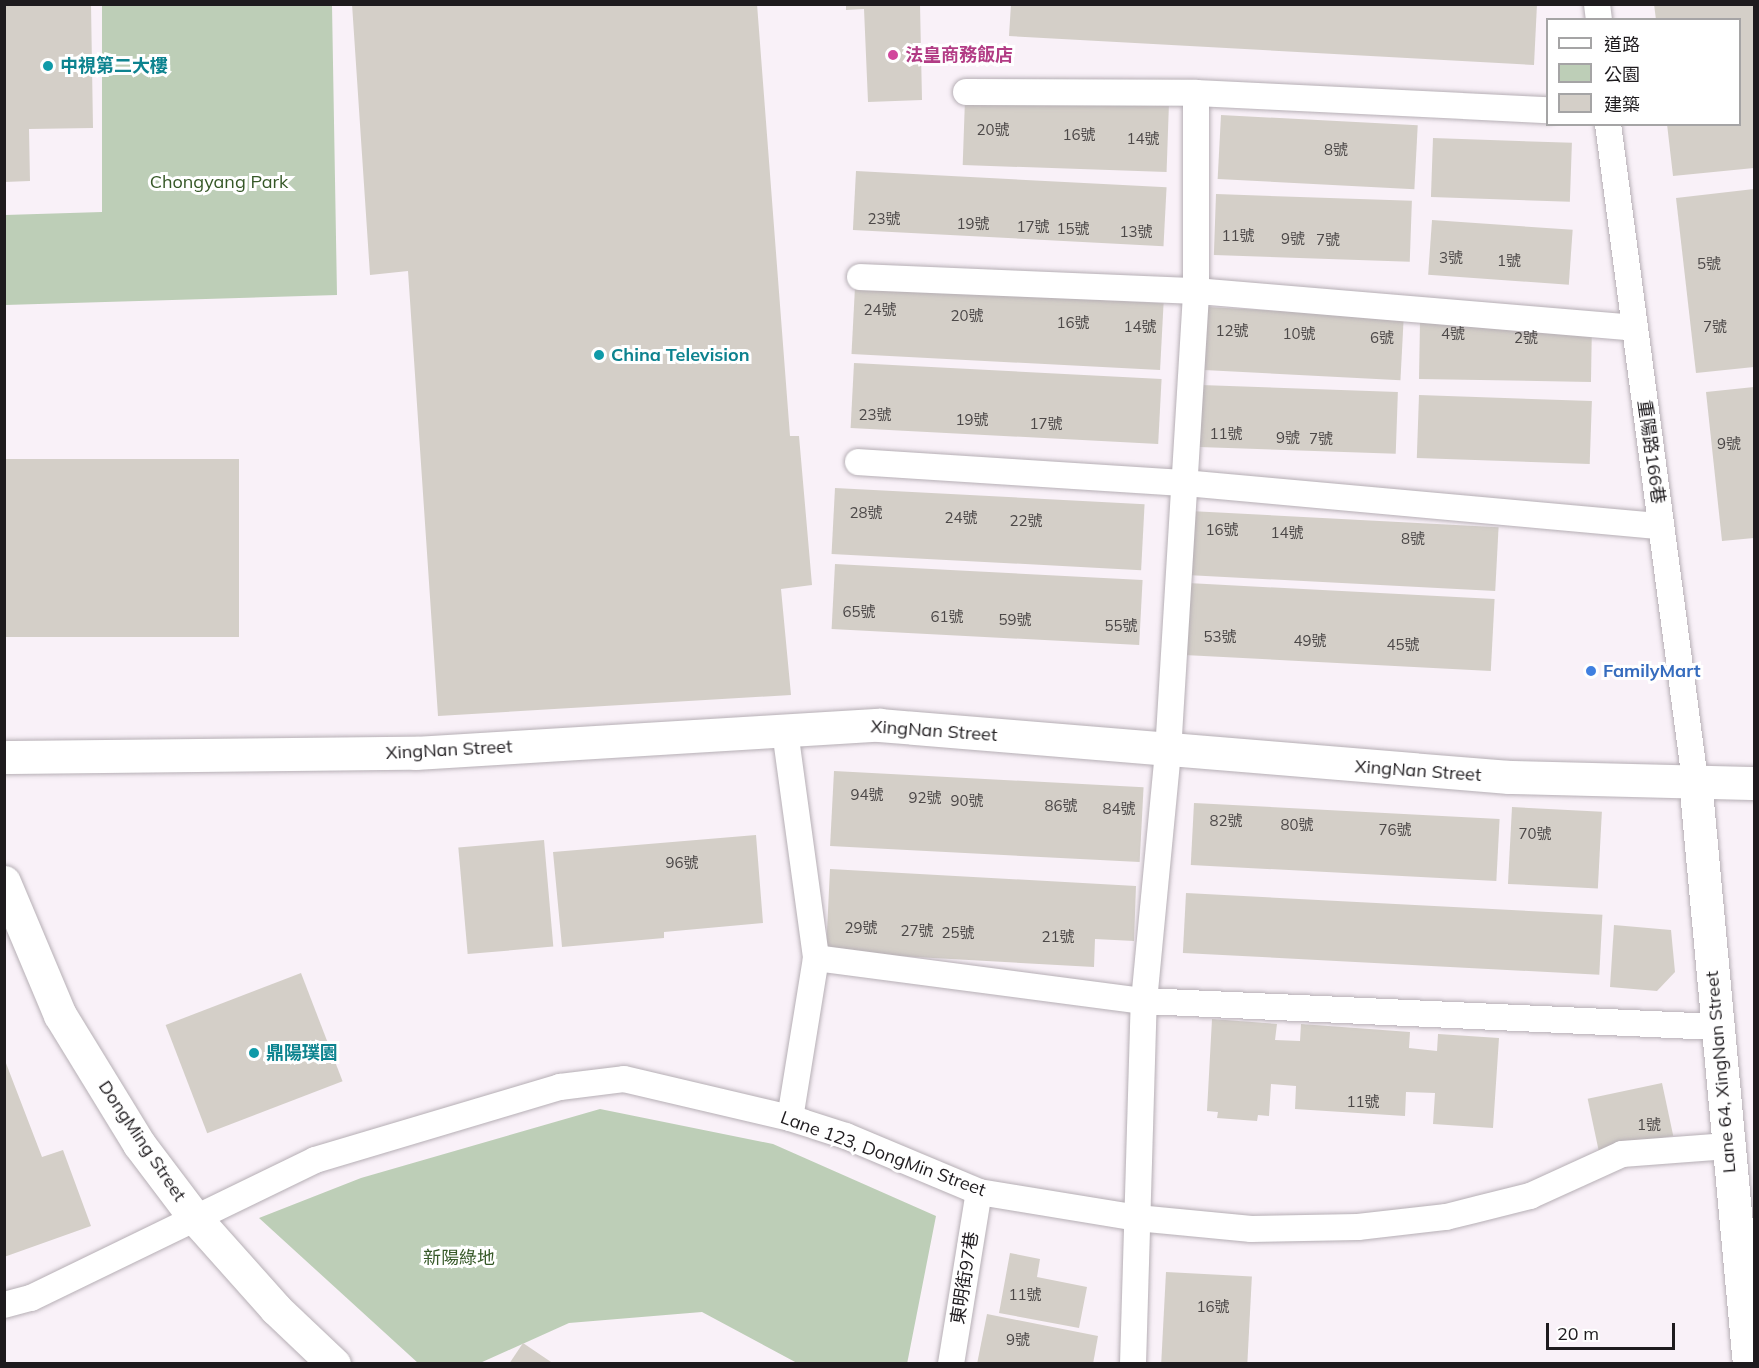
<!DOCTYPE html>
<meta charset="utf-8">
<style>
body{margin:0}
#map{position:relative;width:1759px;height:1368px;overflow:hidden;background:#f9f1f8;font-family:Mulish,"Noto Sans TC",sans-serif}
div>[style]{position:absolute}
.green>*{inset:0;background:#bdceb7}
.building>*{inset:0;background:#d4cfc8;transform-origin:0 0}
.roads{filter:drop-shadow(0 0 2px #b6afb5) drop-shadow(0 0 2px #b6afb5)}
.service>*{height:26px;margin:-13px;padding:0 13px;transform-origin:13px;border-radius:13px;background:#fff}
.minor>*{height:33px;margin:-16.5px;padding:0 16.5px;transform-origin:16.5px;border-radius:16.5px;background:#fff}
.dots>*{width:16px;height:16px;translate:-50% -50%;box-sizing:border-box;border:3px solid #fff;border-radius:50%}
span{translate:-50% -50%;white-space:nowrap;text-align:center;line-height:1.15;-webkit-text-stroke:6px #fff;paint-order:stroke}
.number-label{font-size:15px;color:#4c4848}
.number-label span{-webkit-text-stroke-width:0}
.hotel-label{font-size:18px;color:#b23c85;font-weight:700}
.left{translate:0 -50%;text-align:left}
.culture-label{font-size:18px;color:#0d838f;font-weight:700}
.park-label{font-size:18px;color:#365827}
.street-label{font-size:18px;color:#1e1b1e}
.shop-label{font-size:18px;color:#366cbe;font-weight:700}
.frame{position:absolute;inset:0;border:6px solid #1e1b1e;pointer-events:none}
.legend{position:absolute;left:1546px;top:18px;width:195px;height:108px;box-sizing:border-box;background:#fff;border:2px solid #a5a4a5;margin:0;padding:8px 10px;list-style:none;font-size:18px;color:#1e1b1e}
.legend li{display:flex;align-items:center;gap:12px;height:30px}
.legend b{width:30px;border:2px solid #a5a4a5}
.scale{position:absolute;left:1546px;top:1323px;width:129px;height:27px;box-sizing:border-box;border:3px solid #1e1b1e;border-top:0;padding-left:8px;font-size:18px;line-height:21px;white-space:nowrap;color:#1e1b1e;-webkit-text-stroke:4px #fff;paint-order:stroke}
</style>
<div id="map">
<div class="green">
<i style="clip-path:polygon(102px 5px,332px 5px,337px 295px,5px 305px,5px 215px,102px 212px)"></i>
<i style="clip-path:polygon(600px 1109px,773px 1144px,936px 1216px,907px 1364px,797px 1363px,702px 1312px,569px 1323px,480px 1363px,418px 1363px,259px 1218px,361px 1178px)"></i>
</div>
<div class="building">
<i style="clip-path:polygon(4px 4px,91px 4px,93px 128px,29px 129px,30px 181px,4px 182px)"></i>
<i style="clip-path:polygon(352px 4px,757px 4px,790px 436px,799px 436px,812px 585px,781px 589px,791px 695px,438px 716px,408px 271px,370px 275px)"></i>
<i style="clip-path:polygon(846px 4px,920px 4px,922px 100px,868px 102px,864px 9px,846px 10px)"></i>
<i style="clip-path:polygon(1011px 4px,1537px 4px,1534px 65px,1009px 36px)"></i>
<i style="clip-path:polygon(1654px 4px,1754px 4px,1754px 168px,1673px 176px,1667px 124px,1740px 124px,1740px 20px,1656px 20px)"></i>
<i style="left:965px;top:99px;width:204px;height:66px;rotate:2deg"></i>
<i style="left:1221px;top:115px;width:197px;height:64px;rotate:3deg"></i>
<i style="left:1433px;top:138px;width:139px;height:59px;rotate:2deg"></i>
<i style="left:856px;top:171px;width:311px;height:59px;rotate:3deg"></i>
<i style="clip-path:polygon(1754px 189px,1754px 367px,1696px 373px,1676px 198px)"></i>
<i style="left:1216px;top:194px;width:196px;height:61px;rotate:2deg"></i>
<i style="left:1432px;top:220px;width:141px;height:55px;rotate:4deg"></i>
<i style="left:855px;top:287px;width:309px;height:67px;rotate:3deg"></i>
<i style="left:1207px;top:307px;width:197px;height:63px;rotate:3deg"></i>
<i style="left:1420px;top:321px;width:172px;height:58px;rotate:1deg"></i>
<i style="left:854px;top:363px;width:308px;height:65px;rotate:3deg"></i>
<i style="left:1201px;top:385px;width:197px;height:62px;rotate:2deg"></i>
<i style="clip-path:polygon(1754px 387px,1754px 538px,1722px 541px,1706px 392px)"></i>
<i style="left:1419px;top:395px;width:173px;height:63px;rotate:2deg"></i>
<i style="left:4px;top:459px;width:235px;height:178px"></i>
<i style="left:835px;top:488px;width:310px;height:66px;rotate:3deg"></i>
<i style="left:1190px;top:511px;width:309px;height:64px;rotate:3deg"></i>
<i style="left:835px;top:564px;width:308px;height:65px;rotate:3deg"></i>
<i style="left:1188px;top:583px;width:307px;height:72px;rotate:3deg"></i>
<i style="left:834px;top:771px;width:310px;height:75px;rotate:3deg"></i>
<i style="left:1194px;top:803px;width:306px;height:62px;rotate:3deg"></i>
<i style="left:1512px;top:807px;width:90px;height:77px;rotate:3deg"></i>
<i style="clip-path:polygon(756px 835px,763px 923px,664px 932px,664px 938px,562px 947px,553px 852px)"></i>
<i style="left:544px;top:840px;width:107px;height:86px;rotate:85deg"></i>
<i style="clip-path:polygon(830px 869px,1136px 886px,1134px 941px,1095px 939px,1094px 967px,826px 952px)"></i>
<i style="left:1186px;top:893px;width:417px;height:60px;rotate:3deg"></i>
<i style="clip-path:polygon(1614px 925px,1671px 930px,1675px 972px,1657px 991px,1610px 987px)"></i>
<i style="left:301px;top:973px;width:116px;height:145px;rotate:69deg"></i>
<i style="clip-path:polygon(1212px 1019px,1277px 1024px,1275px 1040px,1300px 1041px,1301px 1024px,1410px 1032px,1409px 1048px,1437px 1051px,1438px 1034px,1499px 1038px,1493px 1128px,1433px 1124px,1435px 1093px,1406px 1092px,1405px 1116px,1295px 1109px,1296px 1086px,1271px 1084px,1269px 1116px,1258px 1115px,1257px 1121px,1217px 1118px,1218px 1112px,1207px 1111px)"></i>
<i style="clip-path:polygon(4px 1058px,42px 1157px,63px 1150px,91px 1226px,4px 1257px)"></i>
<i style="left:1662px;top:1083px;width:54px;height:76px;rotate:78deg"></i>
<i style="clip-path:polygon(1010px 1253px,1040px 1259px,1037px 1277px,1087px 1287px,1079px 1328px,999px 1313px)"></i>
<i style="left:1166px;top:1272px;width:86px;height:92px;rotate:3deg"></i>
<i style="clip-path:polygon(987px 1314px,1098px 1336px,1093px 1364px,977px 1364px)"></i>
<i style="clip-path:polygon(523px 1343px,554px 1364px,509px 1364px)"></i>
</div>
<div class="roads">
<div class="service">
<i style="left:1597px;top:4px;width:16px;rotate:83deg"></i>
<i style="left:966px;top:92px;width:230px;rotate:0.2deg"></i>
<i style="left:1196px;top:93px;width:352px;rotate:2.8deg"></i>
<i style="left:1608px;top:124px;width:662px;rotate:82.45deg"></i>
<i style="left:860px;top:277px;width:336px;rotate:2.4deg"></i>
<i style="left:1196px;top:291px;width:440px;rotate:4.8deg"></i>
<i style="left:858px;top:462px;width:328px;rotate:3.7deg"></i>
<i style="left:1185px;top:483px;width:478px;rotate:5.2deg"></i>
<i style="left:785px;top:731px;width:229px;rotate:82.2deg"></i>
<i style="left:816px;top:958px;width:162px;rotate:99.2deg"></i>
<i style="left:816px;top:958px;width:331px;rotate:7.5deg"></i>
<i style="left:1144px;top:1001px;width:574px;rotate:2.6deg"></i>
<i style="left:4px;top:1305px;width:28px;rotate:-15deg"></i>
<i style="left:31px;top:1298px;width:316px;rotate:-25.9deg"></i>
<i style="left:315px;top:1160px;width:256px;rotate:-16.6deg"></i>
<i style="left:560px;top:1087px;width:64px;rotate:-7.1deg"></i>
<i style="left:624px;top:1079px;width:171px;rotate:13.2deg"></i>
<i style="left:790px;top:1118px;width:59px;rotate:17.8deg"></i>
<i style="left:846px;top:1136px;width:144px;rotate:22.8deg"></i>
<i style="left:979px;top:1192px;width:160px;rotate:9.3deg"></i>
<i style="left:1137px;top:1218px;width:115px;rotate:5.5deg"></i>
<i style="left:1251px;top:1229px;width:107px;rotate:-1.1deg"></i>
<i style="left:1358px;top:1227px;width:89px;rotate:-6.5deg"></i>
<i style="left:1446px;top:1217px;width:87px;rotate:-14deg"></i>
<i style="left:1530px;top:1196px;width:101px;rotate:-24.5deg"></i>
<i style="left:1622px;top:1154px;width:106px;rotate:-4.3deg"></i>
<i style="left:951px;top:1364px;width:174px;rotate:-80.8deg"></i>
<i style="left:1133px;top:1364px;width:363px;rotate:-88.3deg"></i>
<i style="left:1144px;top:1001px;width:250px;rotate:-84.5deg"></i>
<i style="left:1168px;top:752px;width:462px;rotate:-86.5deg"></i>
<i style="left:1196px;top:291px;width:198px;rotate:-90deg"></i>
</div>
<div class="minor">
<i style="left:4px;top:757px;width:411px;rotate:-0.6deg"></i>
<i style="left:415px;top:753px;width:465px;rotate:-3.5deg"></i>
<i style="left:879px;top:725px;width:632px;rotate:4.72deg"></i>
<i style="left:1509px;top:777px;width:245px;rotate:1.4deg"></i>
<i style="left:1695px;top:780px;width:586px;rotate:84.72deg"></i>
<i style="left:4px;top:882px;width:144px;rotate:67.2deg"></i>
<i style="left:60px;top:1015px;width:151px;rotate:58.5deg"></i>
<i style="left:139px;top:1144px;width:93px;rotate:52.9deg"></i>
<i style="left:195px;top:1218px;width:122px;rotate:48.3deg"></i>
<i style="left:276px;top:1309px;width:80px;rotate:43.5deg"></i>
</div>
</div>
<div class="dots">
<i style="left:893px;top:55px;background:#d1479c"></i>
<i style="left:48px;top:66px;background:#0f9aa8"></i>
<i style="left:599px;top:355px;background:#0f9aa8"></i>
<i style="left:1591px;top:671px;background:#3f7fe0"></i>
<i style="left:254px;top:1053px;background:#0f9aa8"></i>
</div>
<div class="number-label">
<span style="left:993px;top:130px">20號</span>
<span style="left:1079px;top:135px">16號</span>
<span style="left:1143px;top:139px">14號</span>
<span style="left:1336px;top:150px">8號</span>
<span style="left:884px;top:219px">23號</span>
<span style="left:973px;top:224px">19號</span>
<span style="left:1033px;top:227px">17號</span>
<span style="left:1073px;top:229px">15號</span>
<span style="left:1136px;top:232px">13號</span>
<span style="left:1238px;top:236px">11號</span>
<span style="left:1293px;top:239px">9號</span>
<span style="left:1328px;top:240px">7號</span>
<span style="left:1451px;top:258px">3號</span>
<span style="left:1509px;top:261px">1號</span>
<span style="left:1709px;top:264px">5號</span>
<span style="left:880px;top:310px">24號</span>
<span style="left:967px;top:316px">20號</span>
<span style="left:1073px;top:323px">16號</span>
<span style="left:1140px;top:327px">14號</span>
<span style="left:1715px;top:327px">7號</span>
<span style="left:1232px;top:331px">12號</span>
<span style="left:1299px;top:334px">10號</span>
<span style="left:1453px;top:334px">4號</span>
<span style="left:1382px;top:338px">6號</span>
<span style="left:1526px;top:338px">2號</span>
<span style="left:875px;top:415px">23號</span>
<span style="left:972px;top:420px">19號</span>
<span style="left:1046px;top:424px">17號</span>
<span style="left:1226px;top:434px">11號</span>
<span style="left:1288px;top:438px">9號</span>
<span style="left:1321px;top:439px">7號</span>
<span style="left:1729px;top:444px">9號</span>
<span style="left:866px;top:513px">28號</span>
<span style="left:961px;top:518px">24號</span>
<span style="left:1026px;top:521px">22號</span>
<span style="left:1222px;top:530px">16號</span>
<span style="left:1287px;top:533px">14號</span>
<span style="left:1413px;top:539px">8號</span>
<span style="left:859px;top:612px">65號</span>
<span style="left:947px;top:617px">61號</span>
<span style="left:1015px;top:620px">59號</span>
<span style="left:1121px;top:626px">55號</span>
<span style="left:1220px;top:637px">53號</span>
<span style="left:1310px;top:641px">49號</span>
<span style="left:1403px;top:645px">45號</span>
<span style="left:867px;top:795px">94號</span>
<span style="left:925px;top:798px">92號</span>
<span style="left:967px;top:801px">90號</span>
<span style="left:1061px;top:806px">86號</span>
<span style="left:1119px;top:809px">84號</span>
<span style="left:1226px;top:821px">82號</span>
<span style="left:1297px;top:825px">80號</span>
<span style="left:1395px;top:830px">76號</span>
<span style="left:1535px;top:834px">70號</span>
<span style="left:682px;top:863px">96號</span>
<span style="left:861px;top:928px">29號</span>
<span style="left:917px;top:931px">27號</span>
<span style="left:958px;top:933px">25號</span>
<span style="left:1058px;top:937px">21號</span>
<span style="left:1363px;top:1102px">11號</span>
<span style="left:1649px;top:1125px">1號</span>
<span style="left:1025px;top:1295px">11號</span>
<span style="left:1213px;top:1307px">16號</span>
<span style="left:1018px;top:1340px">9號</span>
</div>
<div class="hotel-label">
<span class="left" style="left:905px;top:55px">法皇商務飯店</span>
</div>
<div class="culture-label">
<span class="left" style="left:60px;top:66px">中視第二大樓</span>
<span class="left" style="left:611px;top:355px">China Television</span>
<span class="left" style="left:266px;top:1053px">鼎陽璞園</span>
</div>
<div class="park-label">
<span style="left:219px;top:182px">Chongyang Park</span>
<span style="left:459px;top:1258px">新陽綠地</span>
</div>
<div class="street-label">
<span style="left:1651px;top:452px;rotate:82deg">重陽路166巷</span>
<span style="left:934px;top:731px;rotate:4deg">XingNan Street</span>
<span style="left:449px;top:750px;rotate:-3deg">XingNan Street</span>
<span style="left:1418px;top:771px;rotate:4deg">XingNan Street</span>
<span style="left:1721px;top:1072px;rotate:-95deg">Lane 64, XingNan Street</span>
<span style="left:142px;top:1141px;rotate:56deg">DongMing Street</span>
<span style="left:883px;top:1154px;rotate:20deg">Lane 123, DongMin Street</span>
<span style="left:965px;top:1278px;rotate:-81deg">東明街97巷</span>
</div>
<div class="shop-label">
<span class="left" style="left:1603px;top:671px">FamilyMart</span>
</div>
<div class="frame"></div>
<ul class="legend">
<li><b style="height:8px;background:#fff"></b>道路</li>
<li><b style="height:16px;background:#bdceb7"></b>公園</li>
<li><b style="height:16px;background:#d4cfc8"></b>建築</li>
</ul>
<div class="scale">20 m</div>
</div>
